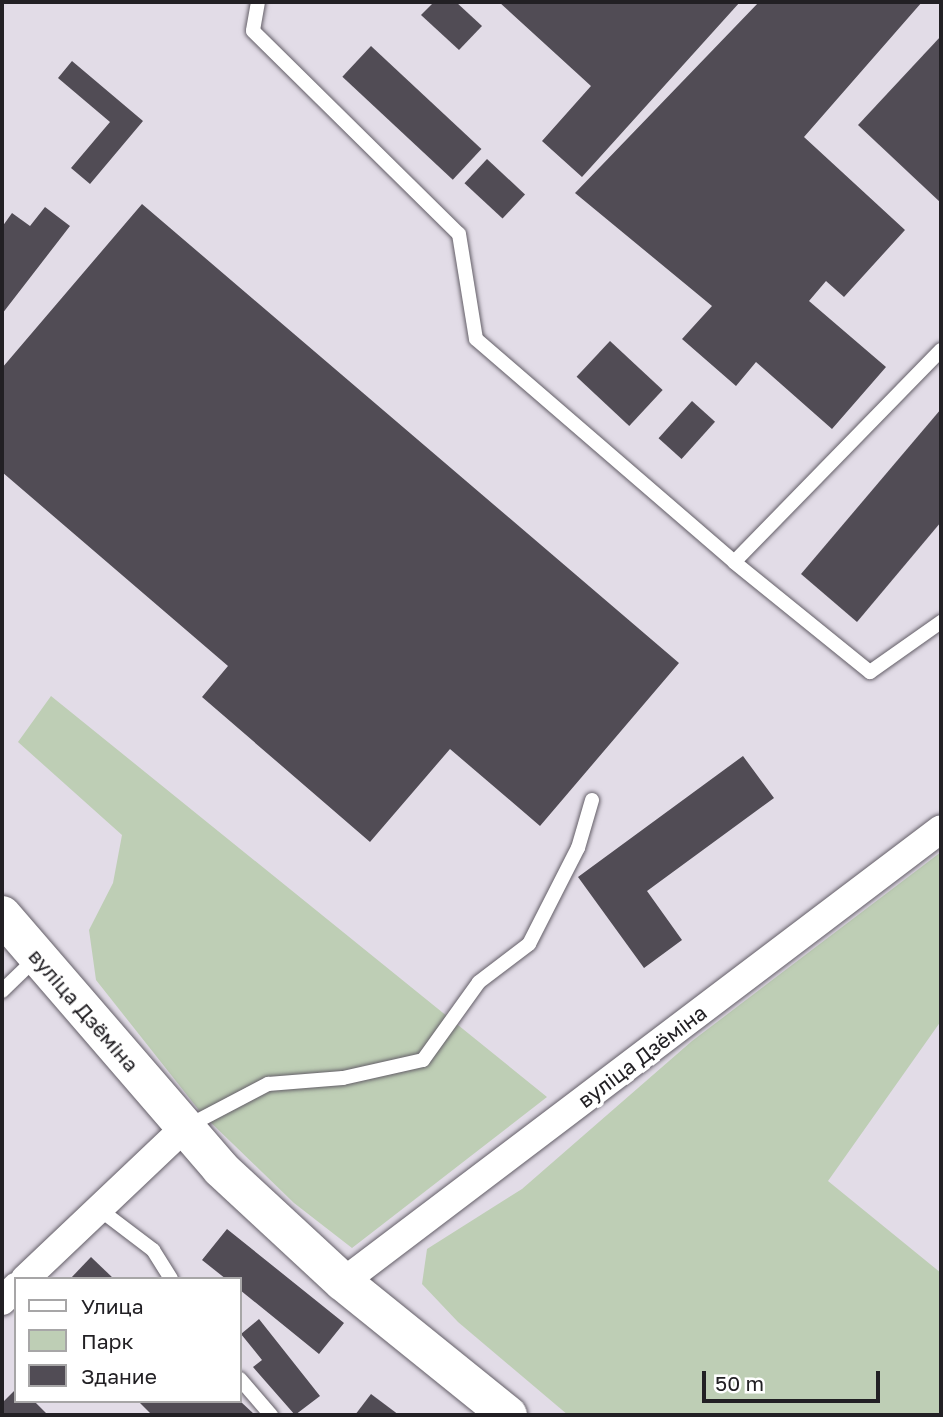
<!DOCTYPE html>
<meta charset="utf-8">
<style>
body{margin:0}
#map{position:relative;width:943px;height:1417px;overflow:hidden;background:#e2dce7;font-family:"Golos Text",sans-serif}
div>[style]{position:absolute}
.green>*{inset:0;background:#beceb5}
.building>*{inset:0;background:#514c55;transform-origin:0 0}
.roads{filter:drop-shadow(0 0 2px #635e67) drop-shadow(0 0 2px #635e67)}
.service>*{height:14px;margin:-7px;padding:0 7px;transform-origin:7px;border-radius:7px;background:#fff}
.minor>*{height:28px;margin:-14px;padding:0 14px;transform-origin:14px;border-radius:14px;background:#fff}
.secondary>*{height:38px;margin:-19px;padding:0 19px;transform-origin:19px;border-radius:19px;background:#fff}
span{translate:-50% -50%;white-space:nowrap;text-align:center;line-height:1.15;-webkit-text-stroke:7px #fff;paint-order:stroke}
.street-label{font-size:21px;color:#222024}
.frame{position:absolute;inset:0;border:4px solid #222024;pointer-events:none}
.legend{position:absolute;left:14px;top:1277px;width:228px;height:126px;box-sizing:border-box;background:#fff;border:2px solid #a7a6a7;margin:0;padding:9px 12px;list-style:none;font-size:21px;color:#222024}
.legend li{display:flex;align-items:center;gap:14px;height:35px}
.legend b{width:35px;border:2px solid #a7a6a7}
.scale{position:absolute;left:702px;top:1371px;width:178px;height:32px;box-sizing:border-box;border:4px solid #222024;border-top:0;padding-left:9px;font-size:21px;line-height:24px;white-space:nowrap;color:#222024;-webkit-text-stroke:5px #fff;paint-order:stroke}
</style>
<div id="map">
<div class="green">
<i style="clip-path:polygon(51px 696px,547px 1097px,352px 1248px,294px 1203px,202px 1114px,96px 980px,89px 930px,113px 883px,122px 835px,18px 742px)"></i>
<i style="clip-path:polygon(941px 852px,941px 1021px,828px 1181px,941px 1273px,941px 1415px,568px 1415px,458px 1322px,422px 1284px,427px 1249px,522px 1189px,692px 1041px)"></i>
</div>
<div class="building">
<i style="clip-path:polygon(434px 2px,456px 2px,482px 26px,459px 50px,421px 15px)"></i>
<i style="clip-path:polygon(499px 2px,740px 2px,582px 177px,542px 141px,591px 86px)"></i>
<i style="clip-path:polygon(759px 2px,922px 2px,804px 137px,905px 230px,844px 297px,826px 281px,809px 301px,886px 367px,832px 429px,756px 362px,736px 386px,682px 339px,712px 306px,575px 193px)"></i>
<i style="clip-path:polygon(941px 36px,941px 203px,858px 125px)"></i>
<i style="left:371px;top:46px;width:151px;height:42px;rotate:43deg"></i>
<i style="clip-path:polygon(72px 61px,143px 121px,90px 184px,71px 168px,110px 122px,58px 78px)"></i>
<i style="left:487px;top:159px;width:52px;height:33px;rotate:43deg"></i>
<i style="clip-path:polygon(142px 204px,679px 663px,540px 826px,450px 749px,370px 842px,202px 697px,228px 666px,2px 472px,2px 368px)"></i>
<i style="clip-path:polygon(45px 207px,70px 226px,2px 314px,2px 227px,12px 213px,30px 226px)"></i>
<i style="left:610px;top:341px;width:72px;height:49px;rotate:43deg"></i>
<i style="left:692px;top:401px;width:31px;height:50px;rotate:42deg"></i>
<i style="clip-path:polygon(941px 409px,941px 522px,857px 622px,801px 574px)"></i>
<i style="clip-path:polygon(743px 756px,774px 798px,647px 891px,682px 940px,644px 968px,578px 877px)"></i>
<i style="clip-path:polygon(227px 1229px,344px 1323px,319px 1354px,240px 1290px,240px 1279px,226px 1279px,202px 1260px)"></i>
<i style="clip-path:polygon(91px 1257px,114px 1279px,70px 1279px)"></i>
<i style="clip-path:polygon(259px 1319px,320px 1396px,295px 1415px,253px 1367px,262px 1360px,241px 1334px)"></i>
<i style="clip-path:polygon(16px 1389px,16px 1401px,34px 1401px,48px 1415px,2px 1415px,2px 1403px)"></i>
<i style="clip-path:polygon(371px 1394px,399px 1415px,355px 1415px)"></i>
<i style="clip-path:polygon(138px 1401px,240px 1401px,255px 1415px,152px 1415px)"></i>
</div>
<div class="roads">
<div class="service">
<i style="left:258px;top:2px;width:29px;rotate:100deg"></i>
<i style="left:253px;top:31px;width:289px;rotate:44.6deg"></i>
<i style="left:459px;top:234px;width:106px;rotate:80.8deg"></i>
<i style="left:476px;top:339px;width:341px;rotate:40.8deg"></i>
<i style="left:941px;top:350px;width:296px;rotate:134.3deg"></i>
<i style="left:734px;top:562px;width:175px;rotate:39deg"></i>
<i style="left:870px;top:672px;width:87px;rotate:-35.2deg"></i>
<i style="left:2px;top:991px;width:47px;rotate:-44.1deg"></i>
<i style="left:186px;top:1127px;width:93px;rotate:-27.7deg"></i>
<i style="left:268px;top:1084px;width:75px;rotate:-4.6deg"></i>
<i style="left:343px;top:1078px;width:82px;rotate:-12.7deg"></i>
<i style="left:423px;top:1060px;width:96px;rotate:-54.3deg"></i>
<i style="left:479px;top:982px;width:63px;rotate:-37.2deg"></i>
<i style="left:529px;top:944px;width:108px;rotate:-63deg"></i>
<i style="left:578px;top:848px;width:50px;rotate:-73.7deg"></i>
<i style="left:99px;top:1209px;width:68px;rotate:37.2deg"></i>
<i style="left:153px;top:1250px;width:34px;rotate:58deg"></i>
<i style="left:240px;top:1379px;width:48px;rotate:49.3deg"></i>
</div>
<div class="minor">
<i style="left:25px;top:1279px;width:221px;rotate:-43.5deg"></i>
<i style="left:343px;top:1282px;width:750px;rotate:-37.14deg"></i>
<i style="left:2px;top:1301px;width:20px;rotate:-45deg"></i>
</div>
<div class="secondary">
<i style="left:2px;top:915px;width:335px;rotate:49.2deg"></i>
<i style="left:221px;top:1169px;width:166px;rotate:42.8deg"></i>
<i style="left:343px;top:1282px;width:212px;rotate:38.9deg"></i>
</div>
</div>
<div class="street-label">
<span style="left:84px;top:1010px;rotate:49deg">вуліца Дзёміна</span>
<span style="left:642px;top:1056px;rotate:-37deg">вуліца Дзёміна</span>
</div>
<div class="frame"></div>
<ul class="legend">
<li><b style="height:9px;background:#fff"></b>Улица</li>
<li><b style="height:19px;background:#beceb5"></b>Парк</li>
<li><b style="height:19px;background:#514c55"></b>Здание</li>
</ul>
<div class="scale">50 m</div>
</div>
